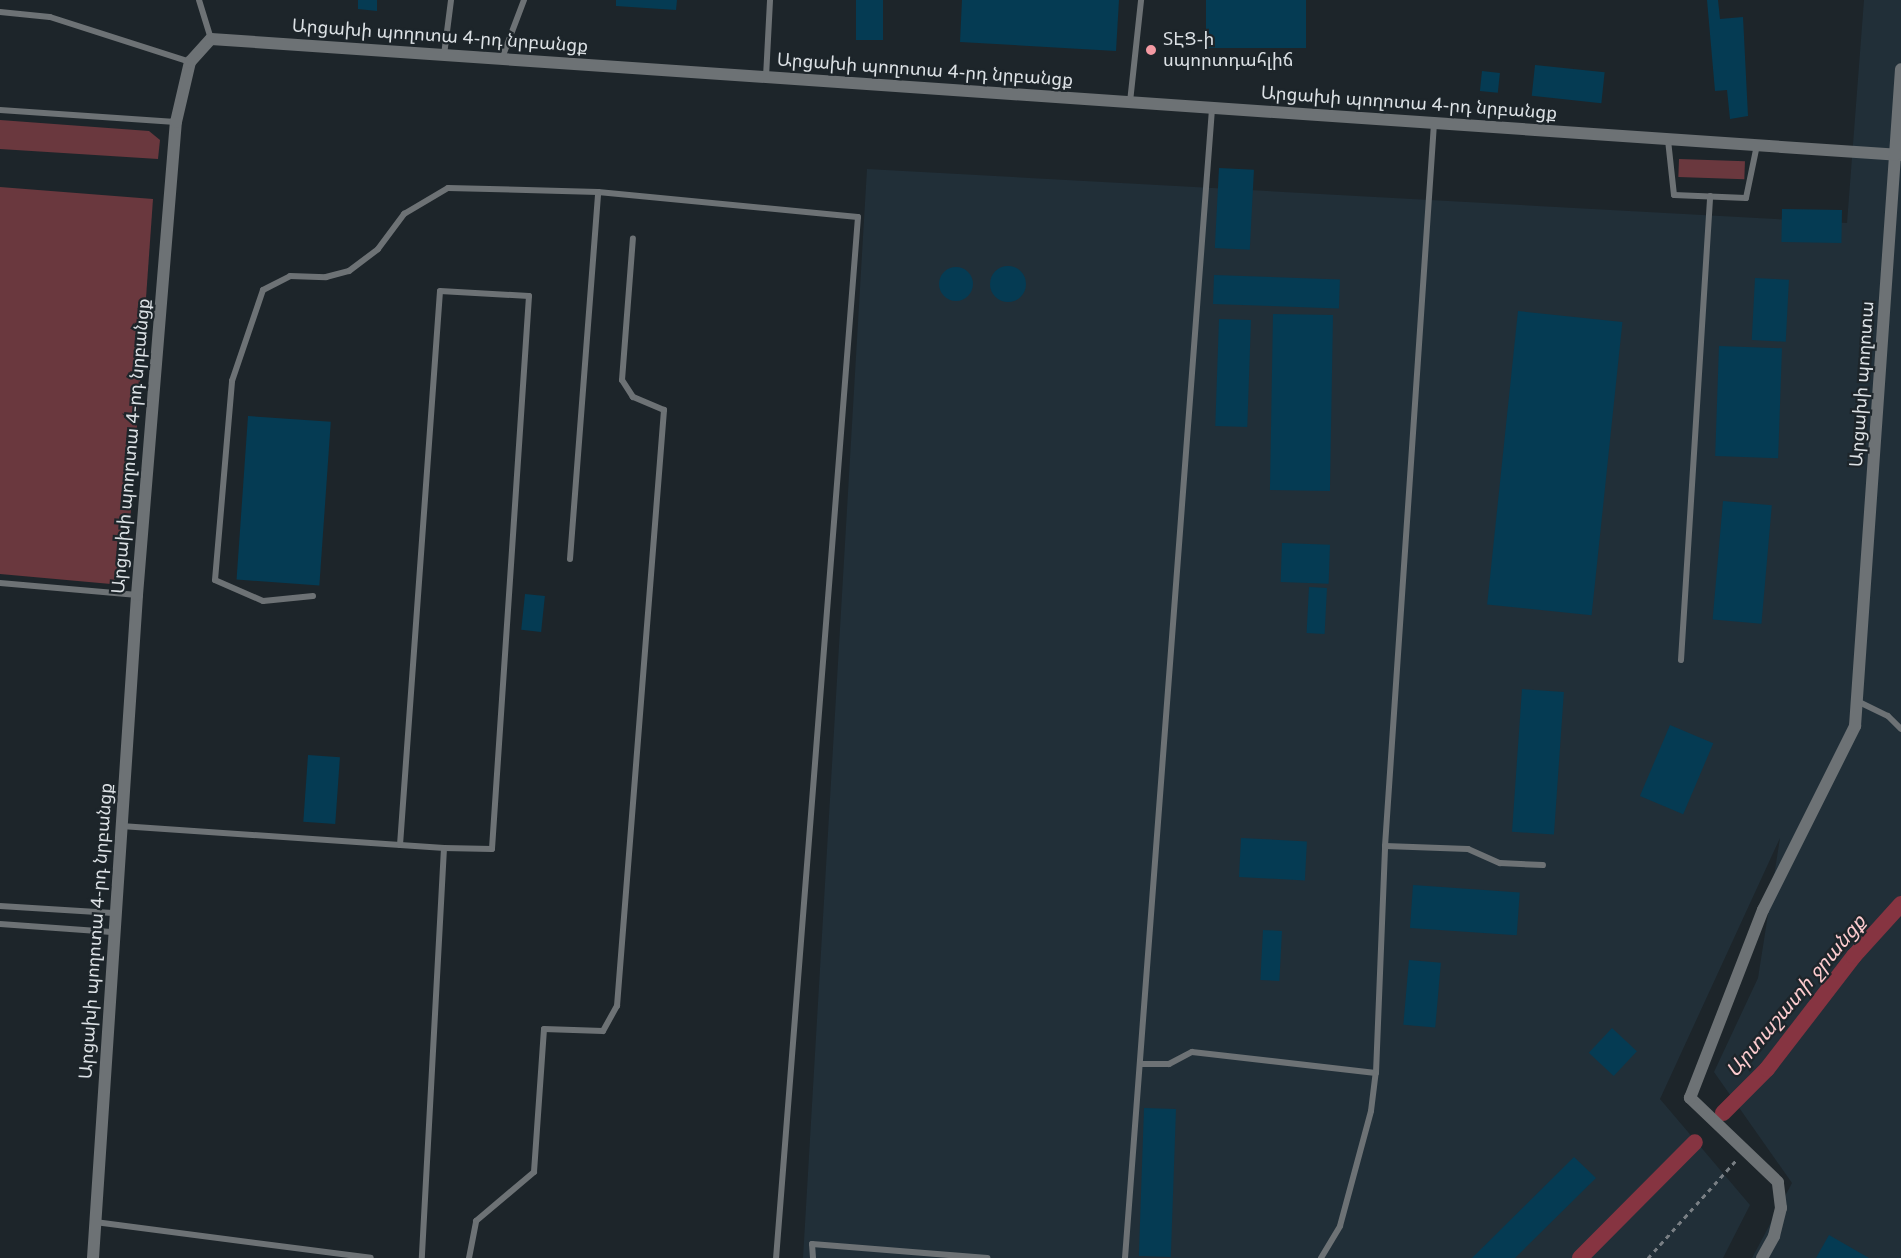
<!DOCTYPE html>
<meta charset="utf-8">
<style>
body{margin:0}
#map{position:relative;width:1901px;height:1258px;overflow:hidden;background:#1d252a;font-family:"Public Sans","Noto Sans Armenian",sans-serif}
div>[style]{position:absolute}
.built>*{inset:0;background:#212f38}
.green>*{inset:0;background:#6a383e;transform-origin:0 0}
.canal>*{height:16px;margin:-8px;padding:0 8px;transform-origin:8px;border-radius:8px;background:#863441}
.building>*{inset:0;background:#053b53;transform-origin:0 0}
.round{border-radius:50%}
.path>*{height:3px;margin-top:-1.5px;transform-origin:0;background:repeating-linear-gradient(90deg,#797f84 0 4.5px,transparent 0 9px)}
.service>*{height:6px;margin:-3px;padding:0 3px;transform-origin:3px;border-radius:3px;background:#6d7275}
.minor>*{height:12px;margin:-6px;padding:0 6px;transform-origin:6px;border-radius:6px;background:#6d7275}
.tertiary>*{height:12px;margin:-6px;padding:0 6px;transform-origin:6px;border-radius:6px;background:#6d7275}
.dots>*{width:16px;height:16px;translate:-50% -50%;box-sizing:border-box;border:3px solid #1d252a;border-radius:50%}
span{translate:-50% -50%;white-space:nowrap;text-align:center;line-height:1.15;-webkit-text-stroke:4.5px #1d252a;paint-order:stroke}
.street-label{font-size:18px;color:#dce1e5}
.poi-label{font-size:18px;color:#dce1e5}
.left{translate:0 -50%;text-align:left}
.water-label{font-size:20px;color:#fecccf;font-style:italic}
</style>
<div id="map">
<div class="built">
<i style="clip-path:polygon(1864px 0,1901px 0,1901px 1258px,1752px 1258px,1792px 1183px,1714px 1072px,1758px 978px,1780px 838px,1660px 1099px,1750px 1205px,1723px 1258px,803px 1258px,867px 169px,1847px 223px)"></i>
</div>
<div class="green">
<i style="clip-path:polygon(0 120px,149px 131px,160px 140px,158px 159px,0 149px)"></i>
<i style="left:1679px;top:159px;width:66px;height:18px;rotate:2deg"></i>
<i style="clip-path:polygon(0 187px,153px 199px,127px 567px,111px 584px,0 574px)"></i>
</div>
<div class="canal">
<i style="left:1723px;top:1113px;width:62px;rotate:-45deg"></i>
<i style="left:1767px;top:1069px;width:143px;rotate:-52.4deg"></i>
<i style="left:1854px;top:956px;width:70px;rotate:-47.9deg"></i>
<i style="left:1580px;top:1258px;width:163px;rotate:-45.2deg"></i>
</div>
<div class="building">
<i style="clip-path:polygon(358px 0,377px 0,377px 11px,358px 9px)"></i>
<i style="clip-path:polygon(616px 0,677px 0,676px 10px,616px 6px)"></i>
<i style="left:856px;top:0;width:27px;height:40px"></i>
<i style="clip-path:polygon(962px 0,1119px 0,1116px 51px,960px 42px)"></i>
<i style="left:1206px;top:0;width:100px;height:48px"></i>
<i style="clip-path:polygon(1707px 0,1718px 0,1720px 19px,1743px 17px,1748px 116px,1730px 119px,1727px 90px,1715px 91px)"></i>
<i style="left:1535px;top:65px;width:70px;height:31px;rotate:6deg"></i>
<i style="left:1482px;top:71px;width:18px;height:20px;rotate:6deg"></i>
<i style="left:1219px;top:168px;width:35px;height:80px;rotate:3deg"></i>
<i style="left:1782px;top:209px;width:60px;height:33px;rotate:1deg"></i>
<i class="round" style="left:990px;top:266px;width:36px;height:36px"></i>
<i class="round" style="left:939px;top:267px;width:34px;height:34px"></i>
<i style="left:1214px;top:275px;width:126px;height:29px;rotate:2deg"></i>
<i style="left:1755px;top:278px;width:34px;height:62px;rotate:3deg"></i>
<i style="left:1518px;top:311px;width:105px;height:295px;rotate:6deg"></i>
<i style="left:1273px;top:314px;width:60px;height:176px;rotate:1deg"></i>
<i style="left:1219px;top:319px;width:32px;height:107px;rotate:2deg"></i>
<i style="left:1719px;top:346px;width:63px;height:110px;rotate:2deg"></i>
<i style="left:248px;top:416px;width:83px;height:164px;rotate:4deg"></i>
<i style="left:1723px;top:501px;width:49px;height:119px;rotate:5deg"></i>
<i style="left:1282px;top:543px;width:48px;height:39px;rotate:2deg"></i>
<i style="left:1309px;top:587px;width:18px;height:46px;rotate:3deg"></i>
<i style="left:525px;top:594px;width:20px;height:36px;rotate:6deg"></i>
<i style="left:1522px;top:689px;width:42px;height:143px;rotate:4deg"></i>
<i style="left:1670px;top:725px;width:47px;height:77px;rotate:23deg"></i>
<i style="left:308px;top:755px;width:32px;height:67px;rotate:4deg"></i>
<i style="left:1241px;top:838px;width:66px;height:39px;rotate:3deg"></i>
<i style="left:1413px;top:885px;width:107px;height:43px;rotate:4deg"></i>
<i style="left:1263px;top:930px;width:19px;height:50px;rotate:3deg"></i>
<i style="left:1409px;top:960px;width:32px;height:65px;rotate:5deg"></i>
<i style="left:1612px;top:1028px;width:34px;height:34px;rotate:43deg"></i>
<i style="left:1144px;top:1108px;width:32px;height:148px;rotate:2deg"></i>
<i style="clip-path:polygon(1574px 1157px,1596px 1178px,1515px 1258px,1472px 1258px)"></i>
<i style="clip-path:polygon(1829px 1235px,1869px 1258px,1816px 1258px)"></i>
</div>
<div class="path">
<i style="left:1648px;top:1258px;width:133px;rotate:-48deg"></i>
</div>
<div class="service">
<i style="left:199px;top:0;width:41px;rotate:72.9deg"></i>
<i style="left:0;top:12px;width:50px;rotate:5.7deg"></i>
<i style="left:50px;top:17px;width:147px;rotate:17.8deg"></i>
<i style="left:444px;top:55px;width:55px;rotate:-82.7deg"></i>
<i style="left:502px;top:58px;width:62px;rotate:-69.2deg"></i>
<i style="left:766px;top:77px;width:77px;rotate:-87deg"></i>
<i style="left:1130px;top:102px;width:103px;rotate:-83.8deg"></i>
<i style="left:0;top:110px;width:176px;rotate:3.9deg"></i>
<i style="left:1668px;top:140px;width:55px;rotate:83.8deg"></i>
<i style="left:1674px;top:195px;width:72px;rotate:2.4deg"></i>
<i style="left:1746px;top:198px;width:54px;rotate:-78.3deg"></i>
<i style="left:570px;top:559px;width:368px;rotate:-85.6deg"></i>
<i style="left:598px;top:192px;width:261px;rotate:5.5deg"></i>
<i style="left:858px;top:217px;width:1044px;rotate:94.5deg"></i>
<i style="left:0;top:583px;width:138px;rotate:5deg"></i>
<i style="left:313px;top:596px;width:50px;rotate:174.3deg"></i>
<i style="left:263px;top:601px;width:52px;rotate:-156.4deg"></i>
<i style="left:215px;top:580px;width:200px;rotate:-85.1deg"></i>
<i style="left:232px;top:381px;width:96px;rotate:-71.2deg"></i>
<i style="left:263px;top:290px;width:30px;rotate:-27deg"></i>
<i style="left:290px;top:276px;width:36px;rotate:2deg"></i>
<i style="left:326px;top:277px;width:24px;rotate:-15deg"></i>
<i style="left:349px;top:271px;width:36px;rotate:-37deg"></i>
<i style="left:378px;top:249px;width:44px;rotate:-53.4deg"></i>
<i style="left:404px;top:214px;width:51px;rotate:-30.6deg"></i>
<i style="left:448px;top:188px;width:150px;rotate:1.5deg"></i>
<i style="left:1681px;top:660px;width:465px;rotate:-86.4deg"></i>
<i style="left:1857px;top:701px;width:34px;rotate:26deg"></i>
<i style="left:1888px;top:716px;width:18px;rotate:45deg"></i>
<i style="left:121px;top:826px;width:324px;rotate:3.9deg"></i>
<i style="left:400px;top:845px;width:555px;rotate:-85.87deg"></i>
<i style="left:440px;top:291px;width:89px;rotate:3.2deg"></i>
<i style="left:529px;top:296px;width:554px;rotate:93.83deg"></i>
<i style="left:492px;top:849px;width:48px;rotate:-178.8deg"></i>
<i style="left:444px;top:848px;width:411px;rotate:93.1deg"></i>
<i style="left:1385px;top:846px;width:83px;rotate:2.1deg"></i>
<i style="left:1468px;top:849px;width:35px;rotate:24deg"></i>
<i style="left:1500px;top:863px;width:43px;rotate:2.7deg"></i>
<i style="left:0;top:906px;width:113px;rotate:3.5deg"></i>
<i style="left:0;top:924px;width:112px;rotate:4.1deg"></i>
<i style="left:1140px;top:1064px;width:29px"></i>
<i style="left:1169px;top:1064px;width:26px;rotate:-28deg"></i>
<i style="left:1192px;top:1052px;width:185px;rotate:6.5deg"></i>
<i style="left:1376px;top:1073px;width:227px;rotate:-87.7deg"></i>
<i style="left:1385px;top:846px;width:724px;rotate:-86.12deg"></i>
<i style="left:95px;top:1222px;width:278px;rotate:7.4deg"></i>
<i style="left:469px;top:1258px;width:38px;rotate:-79deg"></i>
<i style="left:476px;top:1221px;width:76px;rotate:-40.2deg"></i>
<i style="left:534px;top:1172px;width:143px;rotate:-86deg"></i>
<i style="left:544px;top:1029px;width:59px;rotate:1.9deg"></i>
<i style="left:603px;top:1031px;width:29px;rotate:-61deg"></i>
<i style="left:617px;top:1006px;width:598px;rotate:-85.49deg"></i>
<i style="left:664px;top:410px;width:34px;rotate:-157deg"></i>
<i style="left:633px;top:397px;width:20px;rotate:-123deg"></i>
<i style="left:622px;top:380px;width:142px;rotate:-85.6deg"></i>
<i style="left:813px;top:1258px;width:14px;rotate:-94deg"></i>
<i style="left:812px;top:1244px;width:176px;rotate:4.6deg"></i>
<i style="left:1125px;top:1258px;width:1153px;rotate:-85.67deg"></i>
<i style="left:1321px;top:1258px;width:37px;rotate:-59deg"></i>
<i style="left:1340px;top:1226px;width:119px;rotate:-74.9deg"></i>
<i style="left:1371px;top:1111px;width:38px;rotate:-83deg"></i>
</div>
<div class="minor">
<i style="left:93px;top:1258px;width:664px;rotate:-86.2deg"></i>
<i style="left:137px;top:595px;width:475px;rotate:-85.3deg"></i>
<i style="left:176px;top:122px;width:62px;rotate:-76.9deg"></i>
<i style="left:190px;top:62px;width:31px;rotate:-48deg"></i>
<i style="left:211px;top:39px;width:1694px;rotate:3.93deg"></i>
<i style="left:1762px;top:1258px;width:25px;rotate:-61deg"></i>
<i style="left:1774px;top:1236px;width:29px;rotate:-76deg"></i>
<i style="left:1781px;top:1208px;width:26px;rotate:-97deg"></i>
<i style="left:1778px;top:1182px;width:122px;rotate:-136.3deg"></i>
<i style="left:1690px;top:1098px;width:202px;rotate:-68.8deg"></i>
<i style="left:1763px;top:910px;width:206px;rotate:-63.4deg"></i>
<i style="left:1855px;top:726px;width:572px;rotate:-85.99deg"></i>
</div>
<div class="tertiary">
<i style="left:1895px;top:155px;width:86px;rotate:-86deg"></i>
</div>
<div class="dots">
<i style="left:1151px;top:50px;background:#f49aa3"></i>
</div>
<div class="street-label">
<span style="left:440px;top:36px;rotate:4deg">Արցախի պողոտա 4-րդ նրբանցք</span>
<span style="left:925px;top:70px;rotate:4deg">Արցախի պողոտա 4-րդ նրբանցք</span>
<span style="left:1409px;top:103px;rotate:4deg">Արցախի պողոտա 4-րդ նրբանցք</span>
<span style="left:1862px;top:384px;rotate:-86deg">Արցախի պողոտա</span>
<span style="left:131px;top:446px;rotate:-85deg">Արցախի պողոտա 4-րդ նրբանցք</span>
<span style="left:96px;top:931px;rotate:-86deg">Արցախի պողոտա 4-րդ նրբանցք</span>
</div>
<div class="poi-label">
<span class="left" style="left:1163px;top:50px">ՏԷՑ-ի<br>սպորտդահլիճ</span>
</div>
<div class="water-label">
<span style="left:1796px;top:996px;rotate:-50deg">Արտաշատի ջրանցք</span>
</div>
</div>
